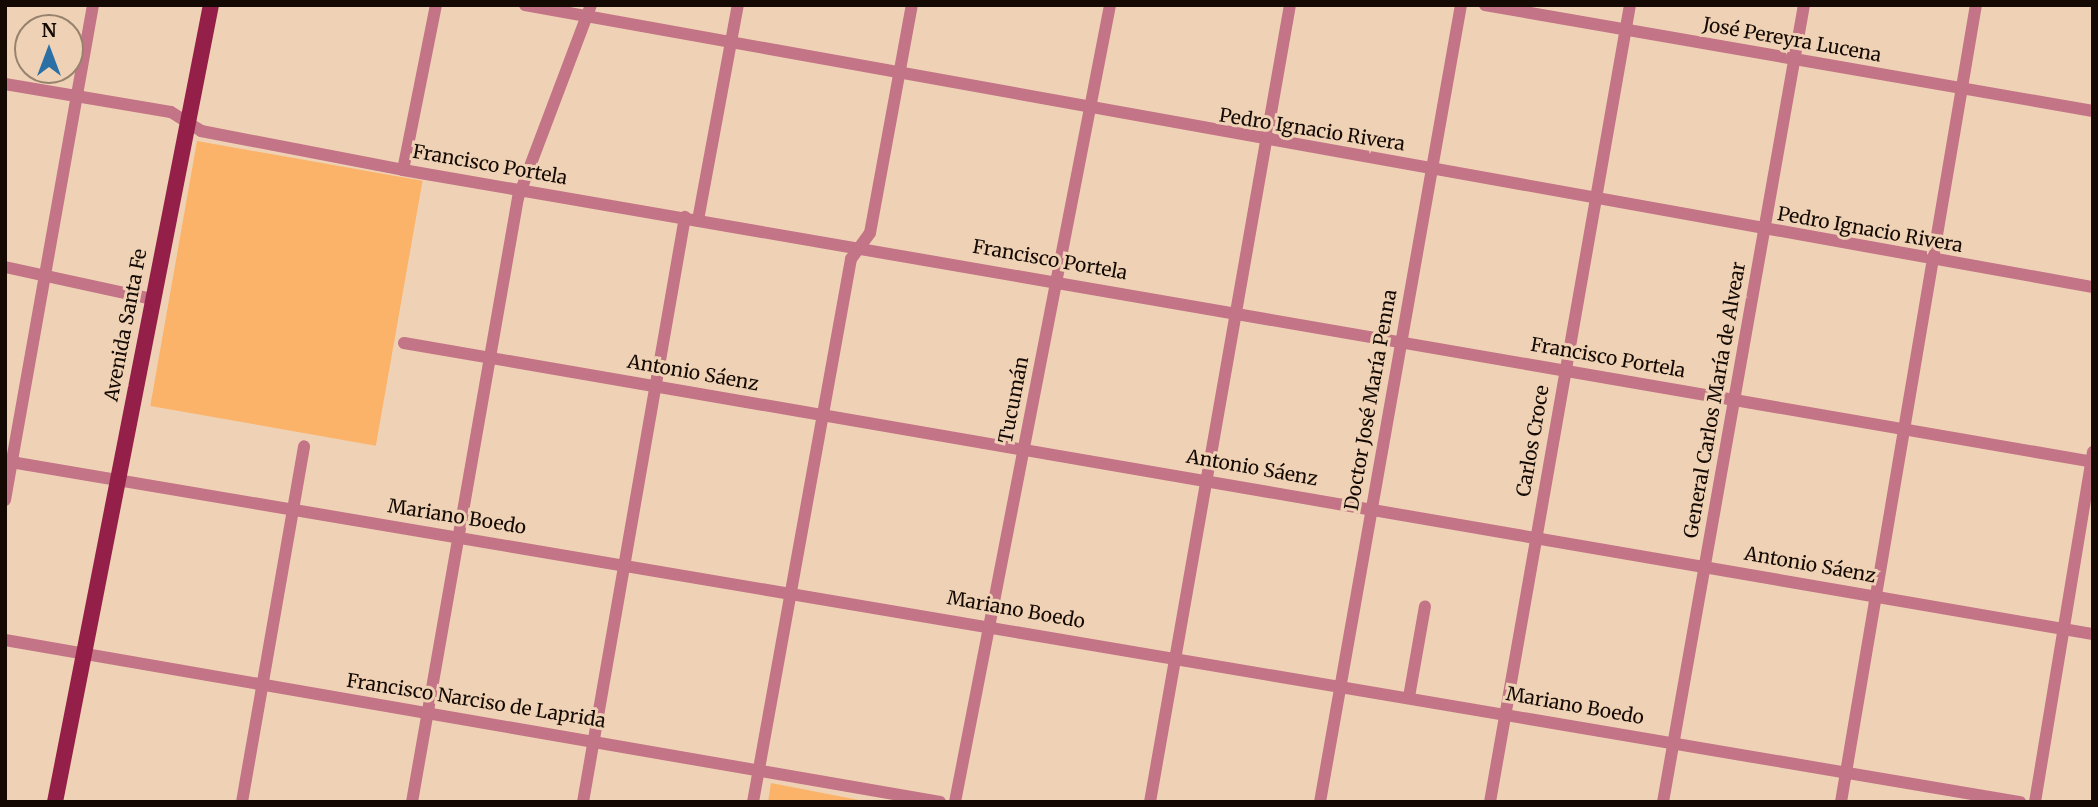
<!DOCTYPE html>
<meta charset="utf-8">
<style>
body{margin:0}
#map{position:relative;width:2098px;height:807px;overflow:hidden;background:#efd2b5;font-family:Merriweather,serif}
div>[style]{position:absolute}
.green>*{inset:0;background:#fab369;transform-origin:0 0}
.minor>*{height:12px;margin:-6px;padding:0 6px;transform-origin:6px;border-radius:6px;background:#c37486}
.major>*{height:16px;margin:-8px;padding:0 8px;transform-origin:8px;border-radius:8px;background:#941f48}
span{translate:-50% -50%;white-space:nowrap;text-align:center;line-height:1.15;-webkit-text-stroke:6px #efd2b5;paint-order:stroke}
.street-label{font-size:19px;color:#140a03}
.frame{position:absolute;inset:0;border:7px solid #140a03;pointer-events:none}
.north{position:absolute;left:14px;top:14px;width:70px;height:70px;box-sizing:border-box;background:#efd2b5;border:2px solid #97826e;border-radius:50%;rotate:0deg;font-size:19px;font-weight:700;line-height:28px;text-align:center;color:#140a03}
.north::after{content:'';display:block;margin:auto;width:24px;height:32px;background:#2b70a5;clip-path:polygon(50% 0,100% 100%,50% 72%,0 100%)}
</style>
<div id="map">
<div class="green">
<i style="left:197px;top:141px;width:229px;height:269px;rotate:10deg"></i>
<i style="clip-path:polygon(771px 783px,869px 802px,768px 802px)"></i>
</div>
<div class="minor">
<i style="left:525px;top:5px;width:1593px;rotate:10.2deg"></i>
<i style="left:1485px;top:5px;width:617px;rotate:9.89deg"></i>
<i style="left:5px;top:84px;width:168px;rotate:9.6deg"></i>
<i style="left:171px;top:112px;width:36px;rotate:32deg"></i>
<i style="left:201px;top:131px;width:206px;rotate:10.9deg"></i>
<i style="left:403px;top:170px;width:1715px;rotate:9.8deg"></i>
<i style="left:403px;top:170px;width:168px;rotate:-78.7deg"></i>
<i style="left:698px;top:220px;width:219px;rotate:-79.5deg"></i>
<i style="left:5px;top:267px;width:150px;rotate:12.3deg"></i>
<i style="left:404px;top:343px;width:1714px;rotate:9.78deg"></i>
<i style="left:5px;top:461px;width:2044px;rotate:9.61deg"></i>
<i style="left:5px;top:500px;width:503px;rotate:-79.92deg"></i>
<i style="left:5px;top:640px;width:949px;rotate:9.83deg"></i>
<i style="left:1409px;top:697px;width:92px;rotate:-80deg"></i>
<i style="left:242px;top:802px;width:361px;rotate:-80.1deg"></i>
<i style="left:412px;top:802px;width:613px;rotate:-80.05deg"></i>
<i style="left:518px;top:198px;width:206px;rotate:-69.3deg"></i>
<i style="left:583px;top:802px;width:594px;rotate:-80.11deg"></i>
<i style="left:753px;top:802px;width:552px;rotate:-79.77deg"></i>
<i style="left:851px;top:259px;width:32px;rotate:-54deg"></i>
<i style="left:870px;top:233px;width:232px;rotate:-79.6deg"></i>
<i style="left:955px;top:802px;width:812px;rotate:-78.99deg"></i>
<i style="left:1150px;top:802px;width:809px;rotate:-80.04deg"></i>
<i style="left:1320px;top:802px;width:809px;rotate:-79.97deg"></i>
<i style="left:1490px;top:802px;width:809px;rotate:-80.04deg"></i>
<i style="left:1663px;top:802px;width:809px;rotate:-79.97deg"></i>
<i style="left:1841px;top:802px;width:808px;rotate:-80.39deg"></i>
<i style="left:2035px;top:802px;width:355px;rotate:-80.6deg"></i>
</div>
<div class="major">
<i style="left:55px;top:802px;width:812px;rotate:-78.93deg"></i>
</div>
<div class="street-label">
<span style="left:1792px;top:40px;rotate:10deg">José Pereyra Lucena</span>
<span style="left:1312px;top:130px;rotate:9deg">Pedro Ignacio Rivera</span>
<span style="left:490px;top:165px;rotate:10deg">Francisco Portela</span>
<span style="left:1870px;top:230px;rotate:10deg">Pedro Ignacio Rivera</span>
<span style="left:1050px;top:260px;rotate:10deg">Francisco Portela</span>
<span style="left:126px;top:325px;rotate:-79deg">Avenida Santa Fe</span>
<span style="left:1608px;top:358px;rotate:10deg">Francisco Portela</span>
<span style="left:693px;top:373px;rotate:10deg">Antonio Sáenz</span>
<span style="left:1014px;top:400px;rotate:-79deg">Tucumán</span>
<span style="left:1371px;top:400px;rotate:-80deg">Doctor José María Penna</span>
<span style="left:1715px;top:400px;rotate:-80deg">General Carlos María de Alvear</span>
<span style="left:1533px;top:441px;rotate:-80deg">Carlos Croce</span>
<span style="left:1252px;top:468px;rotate:10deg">Antonio Sáenz</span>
<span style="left:457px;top:517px;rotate:9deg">Mariano Boedo</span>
<span style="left:1810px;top:565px;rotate:10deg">Antonio Sáenz</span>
<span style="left:1016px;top:610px;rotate:10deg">Mariano Boedo</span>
<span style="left:476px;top:701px;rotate:9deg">Francisco Narciso de Laprida</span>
<span style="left:1575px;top:706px;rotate:10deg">Mariano Boedo</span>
</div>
<div class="frame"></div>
<div class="north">N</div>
</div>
